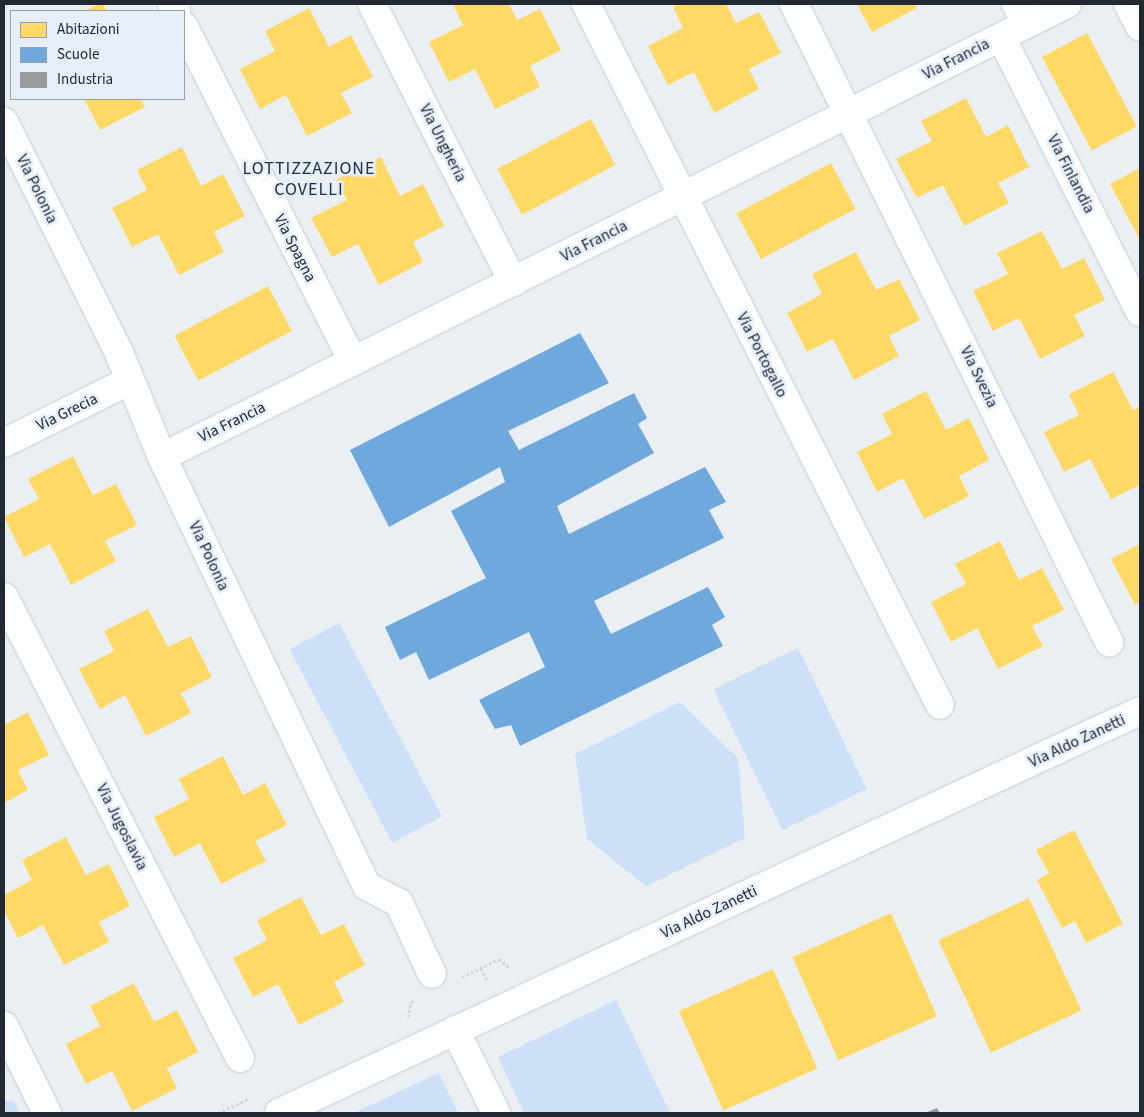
<!DOCTYPE html>
<style>
body{margin:0}
#map{position:relative;width:1144px;height:1117px;overflow:hidden;background:#eaeff4;font-family:"Source Sans 3",sans-serif}
div>[style]{position:absolute}
.green>*{inset:0;background:#cde0f8;transform-origin:0 0}
.homes>*{inset:0;background:#ffd966;transform-origin:0 0}
.schools>*{inset:0;background:#6fa8dc}
.industry>*{inset:0;background:#999}
.path>*{height:3px;margin-top:-1.5px;transform-origin:0;background:repeating-linear-gradient(90deg,#d2d4d5 0 2.5px,transparent 0 5px)}
.roads{filter:drop-shadow(0 0 1px #c7cdd4) drop-shadow(0 0 1px #c7cdd4)}
.minor>*{height:28px;margin:-14px;padding:0 14px;transform-origin:14px;border-radius:14px;background:#fcfdfd}
span{translate:-50% -50%;white-space:nowrap;text-align:center;line-height:1.15;-webkit-text-stroke:5px #e5eef9;paint-order:stroke}
.street-label{font-size:16px;color:#212933}
.neighbourhood-label{font-size:18px;color:#1d2e43;letter-spacing:1px}
.frame{position:absolute;inset:0;border:5px solid #212933;pointer-events:none}
.legend{position:absolute;left:10px;top:10px;width:175px;height:90px;box-sizing:border-box;background:#e5eef9;border:1px solid #979faa;margin:0;padding:6px 9px;list-style:none;font-size:15px;color:#212933}
.legend li{display:flex;align-items:center;gap:10px;height:25px}
.legend b{width:25px;border:1px solid #979faa}
</style>
<div id="map">
<div class="green">
<i style="left:339px;top:623px;width:219px;height:56px;rotate:62deg"></i>
<i style="left:798px;top:648px;width:157px;height:94px;rotate:64deg"></i>
<i style="clip-path:polygon(680px 702px,738px 758px,745px 838px,646px 886px,587px 839px,575px 754px)"></i>
<i style="clip-path:polygon(616px 1000px,670px 1113px,524px 1113px,498px 1057px)"></i>
<i style="clip-path:polygon(439px 1073px,458px 1113px,354px 1113px)"></i>
<i style="clip-path:polygon(4px 1101px,14px 1101px,20px 1113px,4px 1113px)"></i>
</div>
<div class="homes">
<i style="clip-path:polygon(99px 4px,103px 4px,107px 11px,84px 11px)"></i>
<i style="clip-path:polygon(453px 4px,509px 4px,517px 20px,540px 9px,561px 50px,530px 66px,540px 87px,495px 109px,475px 69px,449px 82px,429px 42px,463px 25px)"></i>
<i style="clip-path:polygon(679px 4px,726px 4px,736px 23px,759px 12px,781px 53px,749px 69px,759px 89px,714px 113px,694px 72px,668px 85px,648px 46px,683px 28px,673px 7px)"></i>
<i style="clip-path:polygon(857px 4px,914px 4px,917px 8px,872px 32px)"></i>
<i style="clip-path:polygon(309px 8px,329px 47px,351px 35px,373px 77px,341px 93px,352px 113px,307px 136px,286px 95px,260px 109px,240px 69px,275px 51px,265px 31px)"></i>
<i style="left:1087px;top:33px;width:106px;height:51px;rotate:62deg"></i>
<i style="clip-path:polygon(966px 98px,986px 137px,1008px 125px,1029px 167px,998px 183px,1009px 203px,964px 226px,943px 185px,917px 198px,896px 159px,932px 141px,921px 121px)"></i>
<i style="clip-path:polygon(84px 99px,141px 99px,145px 107px,100px 130px)"></i>
<i style="left:591px;top:119px;width:52px;height:106px;rotate:62deg"></i>
<i style="clip-path:polygon(182px 147px,201px 186px,223px 174px,245px 216px,214px 232px,224px 252px,179px 275px,158px 234px,132px 247px,112px 208px,147px 190px,137px 170px)"></i>
<i style="clip-path:polygon(381px 157px,400px 196px,423px 184px,444px 226px,413px 242px,423px 262px,379px 285px,358px 244px,332px 257px,311px 218px,347px 200px,336px 180px)"></i>
<i style="left:831px;top:163px;width:52px;height:107px;rotate:62deg"></i>
<i style="clip-path:polygon(1140px 168px,1140px 240px,1110px 184px)"></i>
<i style="clip-path:polygon(1042px 231px,1062px 269px,1084px 258px,1105px 300px,1074px 315px,1085px 336px,1040px 359px,1019px 318px,993px 331px,973px 291px,1008px 274px,997px 253px)"></i>
<i style="clip-path:polygon(856px 252px,876px 290px,899px 279px,920px 320px,889px 336px,899px 356px,854px 380px,833px 339px,807px 352px,787px 313px,822px 294px,812px 274px)"></i>
<i style="left:268px;top:286px;width:51px;height:106px;rotate:62deg"></i>
<i style="clip-path:polygon(1113px 372px,1133px 410px,1140px 406px,1140px 485px,1111px 499px,1090px 459px,1064px 472px,1044px 432px,1079px 415px,1069px 394px)"></i>
<i style="clip-path:polygon(926px 391px,946px 430px,969px 418px,989px 460px,959px 476px,969px 496px,924px 519px,903px 478px,877px 492px,857px 452px,892px 434px,882px 414px)"></i>
<i style="clip-path:polygon(73px 456px,93px 495px,116px 484px,137px 525px,105px 541px,116px 561px,71px 585px,50px 544px,24px 557px,4px 517px,39px 499px,28px 479px)"></i>
<i style="clip-path:polygon(1000px 541px,1019px 580px,1042px 568px,1064px 610px,1032px 626px,1043px 646px,998px 669px,977px 628px,951px 642px,931px 602px,966px 584px,955px 564px)"></i>
<i style="clip-path:polygon(1140px 544px,1140px 602px,1135px 605px,1111px 559px)"></i>
<i style="clip-path:polygon(148px 609px,168px 647px,191px 636px,212px 677px,181px 693px,191px 713px,146px 736px,125px 695px,100px 709px,79px 669px,114px 651px,104px 631px)"></i>
<i style="clip-path:polygon(28px 712px,49px 755px,18px 770px,28px 790px,4px 803px,4px 725px)"></i>
<i style="clip-path:polygon(223px 756px,243px 795px,265px 783px,287px 825px,255px 841px,266px 861px,221px 884px,200px 843px,174px 857px,154px 817px,189px 799px,179px 779px)"></i>
<i style="clip-path:polygon(1074px 830px,1123px 924px,1086px 943px,1075px 921px,1062px 928px,1037px 880px,1049px 873px,1036px 850px)"></i>
<i style="clip-path:polygon(66px 837px,86px 875px,109px 864px,130px 906px,99px 922px,109px 942px,64px 965px,43px 925px,18px 938px,4px 911px,4px 895px,32px 880px,22px 860px)"></i>
<i style="clip-path:polygon(301px 897px,321px 935px,344px 924px,365px 965px,334px 982px,344px 1002px,299px 1025px,278px 984px,253px 997px,233px 958px,267px 940px,257px 920px)"></i>
<i style="left:1029px;top:898px;width:124px;height:100px;rotate:65deg"></i>
<i style="left:891px;top:913px;width:113px;height:108px;rotate:66deg"></i>
<i style="left:773px;top:969px;width:109px;height:103px;rotate:66deg"></i>
<i style="clip-path:polygon(134px 983px,154px 1022px,177px 1010px,198px 1052px,167px 1068px,177px 1088px,132px 1111px,112px 1071px,86px 1084px,66px 1044px,100px 1026px,90px 1006px)"></i>
</div>
<div class="schools">
<i style="clip-path:polygon(580px 333px,609px 383px,508px 431px,519px 450px,634px 393px,647px 418px,638px 424px,654px 453px,557px 506px,569px 534px,705px 467px,726px 502px,709px 510px,724px 538px,594px 601px,611px 634px,708px 587px,725px 617px,712px 625px,723px 646px,520px 746px,511px 725px,495px 729px,479px 700px,545px 667px,529px 632px,429px 680px,416px 652px,400px 660px,385px 627px,486px 578px,451px 511px,505px 482px,500px 467px,389px 527px,350px 450px)"></i>
</div>
<div class="industry">
<i style="clip-path:polygon(937px 1108px,940px 1113px,925px 1113px)"></i>
</div>
<div class="path">
<i style="left:481px;top:968px;width:14px;rotate:65deg"></i>
<i style="left:462px;top:977px;width:41px;rotate:-25.9deg"></i>
<i style="left:499px;top:959px;width:15px;rotate:37deg"></i>
<i style="left:408px;top:1017px;width:15px;rotate:-79deg"></i>
<i style="left:411px;top:1002px;width:3px;rotate:-18deg"></i>
<i style="left:218px;top:1113px;width:35px;rotate:-25deg"></i>
</div>
<div class="roads">
<div class="minor">
<i style="left:172px;top:4px;width:8px;rotate:60deg"></i>
<i style="left:372px;top:4px;width:312px;rotate:63.1deg"></i>
<i style="left:586px;top:4px;width:785px;rotate:63.21deg"></i>
<i style="left:794px;top:4px;width:712px;rotate:63.72deg"></i>
<i style="left:1016px;top:4px;width:22px;rotate:63deg"></i>
<i style="left:1128px;top:4px;width:26px;rotate:62deg"></i>
<i style="left:184px;top:27px;width:375px;rotate:63.2deg"></i>
<i style="left:1001px;top:37px;width:308px;rotate:63.2deg"></i>
<i style="left:4px;top:122px;width:260px;rotate:63.5deg"></i>
<i style="left:120px;top:355px;width:110px;rotate:67.6deg"></i>
<i style="left:162px;top:457px;width:475px;rotate:64.5deg"></i>
<i style="left:367px;top:886px;width:36px;rotate:28deg"></i>
<i style="left:399px;top:903px;width:78px;rotate:65.1deg"></i>
<i style="left:4px;top:443px;width:140px;rotate:-26.4deg"></i>
<i style="left:162px;top:457px;width:1012px;rotate:-26.59deg"></i>
<i style="left:4px;top:597px;width:518px;rotate:62.89deg"></i>
<i style="left:4px;top:1026px;width:97px;rotate:63.7deg"></i>
<i style="left:455px;top:1030px;width:93px;rotate:63.7deg"></i>
<i style="left:279px;top:1113px;width:950px;rotate:-25.03deg"></i>
</div>
</div>
<div class="street-label">
<span style="left:956px;top:59px;rotate:-27deg">Via Francia</span>
<span style="left:443px;top:143px;rotate:63deg">Via Ungheria</span>
<span style="left:1071px;top:174px;rotate:63deg">Via Finlandia</span>
<span style="left:37px;top:189px;rotate:64deg">Via Polonia</span>
<span style="left:594px;top:241px;rotate:-27deg">Via Francia</span>
<span style="left:295px;top:248px;rotate:63deg">Via Spagna</span>
<span style="left:762px;top:355px;rotate:63deg">Via Portogallo</span>
<span style="left:979px;top:377px;rotate:64deg">Via Svezia</span>
<span style="left:67px;top:412px;rotate:-26deg">Via Grecia</span>
<span style="left:232px;top:422px;rotate:-26deg">Via Francia</span>
<span style="left:209px;top:556px;rotate:65deg">Via Polonia</span>
<span style="left:1077px;top:741px;rotate:-25deg">Via Aldo Zanetti</span>
<span style="left:122px;top:827px;rotate:63deg">Via Jugoslavia</span>
<span style="left:709px;top:912px;rotate:-25deg">Via Aldo Zanetti</span>
</div>
<div class="neighbourhood-label">
<span style="left:309px;top:180px">LOTTIZZAZIONE<br>COVELLI</span>
</div>
<div class="frame"></div>
<ul class="legend">
<li><b style="height:14px;background:#ffd966"></b>Abitazioni</li>
<li><b style="height:14px;background:#6fa8dc"></b>Scuole</li>
<li><b style="height:14px;background:#999"></b>Industria</li>
</ul>
</div>
